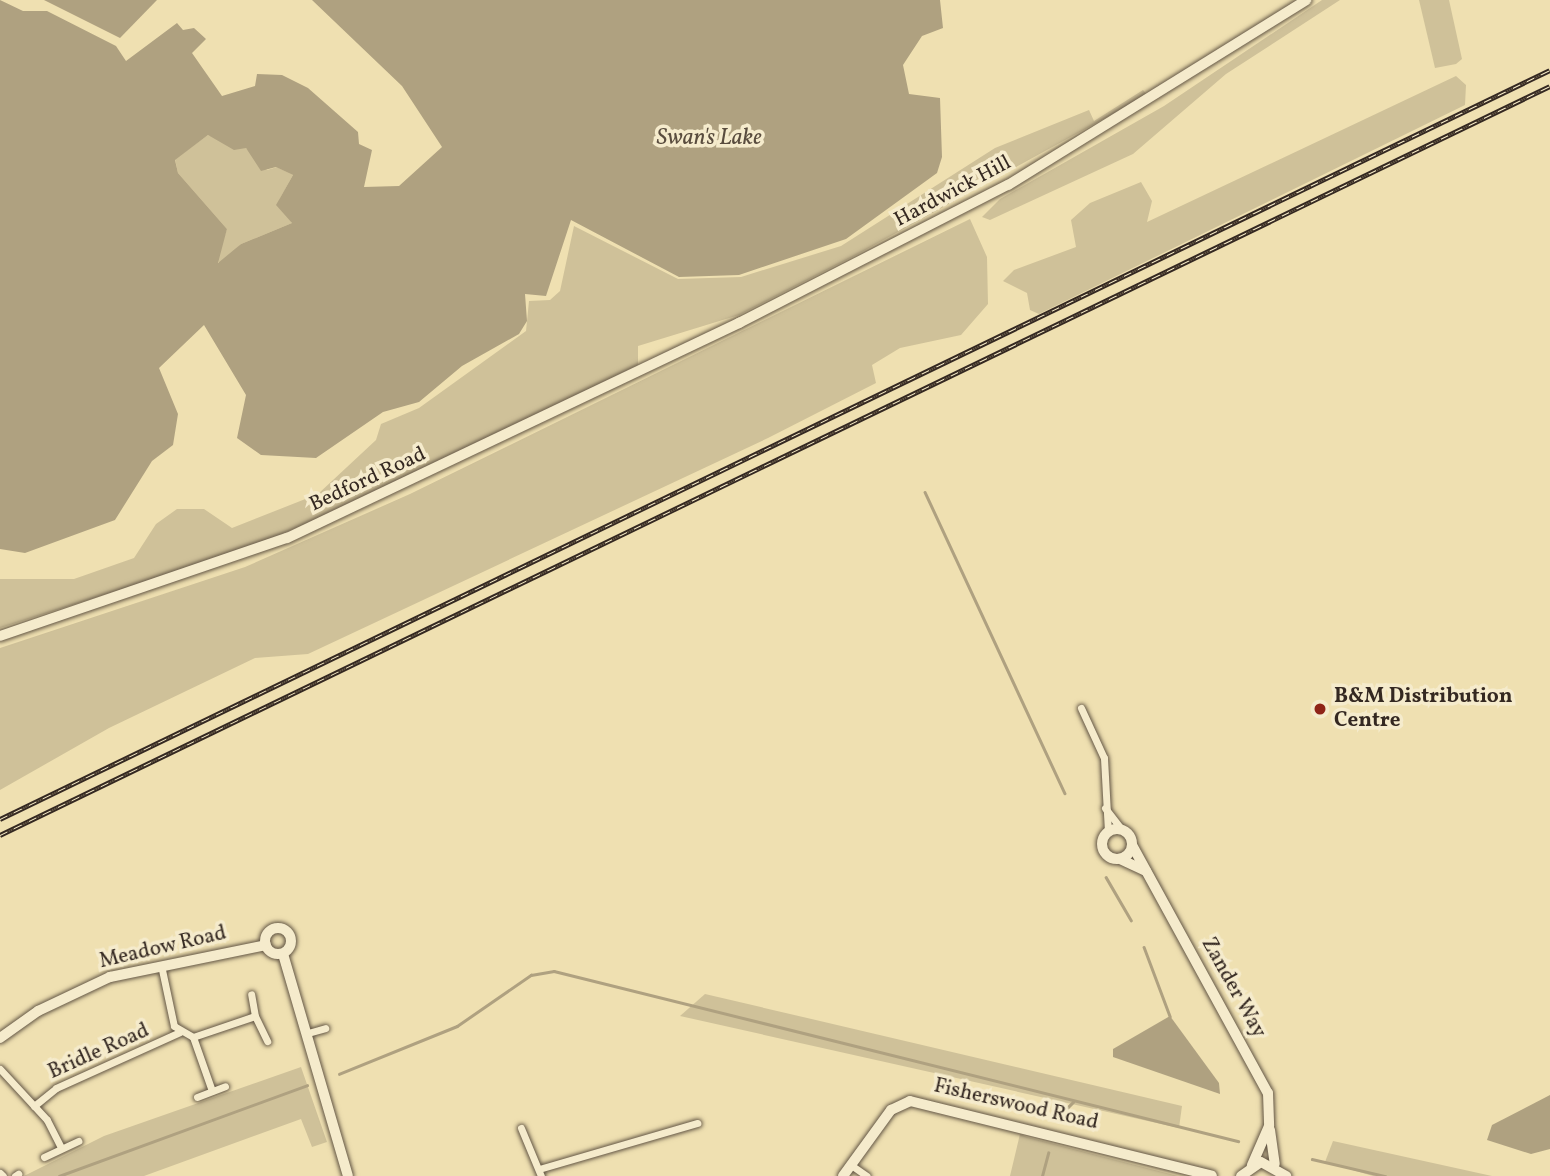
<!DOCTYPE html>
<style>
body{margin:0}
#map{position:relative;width:1550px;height:1176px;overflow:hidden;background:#efe0b1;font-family:Vollkorn,serif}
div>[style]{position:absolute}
.green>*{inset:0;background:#cfc199}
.water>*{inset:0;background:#afa180}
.stream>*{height:2.5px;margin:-1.25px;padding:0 1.25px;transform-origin:1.25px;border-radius:1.25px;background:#afa180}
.roads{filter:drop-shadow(0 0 2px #635645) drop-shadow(0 0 2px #635645)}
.street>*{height:7px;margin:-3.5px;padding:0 3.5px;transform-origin:3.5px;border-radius:3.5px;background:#f5ebcc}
.secondary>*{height:10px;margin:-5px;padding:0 5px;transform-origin:5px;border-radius:5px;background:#f5ebcc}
.secondary>.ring{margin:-5px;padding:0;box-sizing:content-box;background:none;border:10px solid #f5ebcc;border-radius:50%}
.rail>*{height:5px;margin-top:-2.5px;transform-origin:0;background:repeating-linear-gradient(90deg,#f5ebcc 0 8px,#342821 0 16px);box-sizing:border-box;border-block:2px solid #342821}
.dots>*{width:19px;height:19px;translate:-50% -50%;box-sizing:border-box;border:4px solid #f5ebcc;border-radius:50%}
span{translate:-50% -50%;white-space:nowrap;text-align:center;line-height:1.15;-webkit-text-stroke:7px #f5ebcc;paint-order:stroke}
.street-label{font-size:21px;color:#342821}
.poi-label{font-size:21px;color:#342821;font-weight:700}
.left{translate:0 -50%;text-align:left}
.water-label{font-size:23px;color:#594c3e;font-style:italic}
</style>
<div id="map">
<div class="green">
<i style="clip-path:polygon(1322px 0,1340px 0,1226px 74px,1133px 154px,990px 220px,982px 217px,1000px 199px,1164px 106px)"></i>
<i style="clip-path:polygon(1419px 0,1449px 0,1462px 59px,1456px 64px,1435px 68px)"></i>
<i style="clip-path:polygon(1456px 76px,1466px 85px,1465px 105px,1039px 314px,1030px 310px,1027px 293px,1003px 281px,1014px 270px,1076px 247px,1071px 220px,1090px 203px,1141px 182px,1152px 201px,1147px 222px)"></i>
<i style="clip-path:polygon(1143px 90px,1147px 95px,856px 255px,739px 315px,638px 346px,638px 365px,348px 506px,241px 551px,0 628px,0 579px,74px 579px,134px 558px,156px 524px,177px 509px,204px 509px,232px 528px,318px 494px,376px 440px,381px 424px,419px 408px,526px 331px,529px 301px,550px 300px,560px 291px,574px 226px,678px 279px,741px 277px,841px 246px,995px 148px,1089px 110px,1094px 121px)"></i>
<i style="clip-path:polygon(208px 135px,246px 148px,267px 170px,277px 167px,293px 175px,279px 200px,292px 223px,241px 244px,222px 263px,216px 261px,227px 229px,178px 173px,175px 159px)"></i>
<i style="clip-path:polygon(970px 219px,987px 257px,988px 304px,961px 335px,900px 348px,872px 365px,876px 383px,768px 438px,308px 654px,255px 658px,109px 728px,0 790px,0 648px,245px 567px,410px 494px)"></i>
<i style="clip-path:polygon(705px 994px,1182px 1106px,1179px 1128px,680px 1016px)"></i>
<i style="clip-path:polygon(301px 1067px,327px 1142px,312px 1147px,301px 1119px,144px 1176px,24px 1176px,104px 1136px)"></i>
<i style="clip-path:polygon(1020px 1134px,1027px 1137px,1178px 1176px,1010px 1176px)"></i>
<i style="clip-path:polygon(1333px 1141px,1492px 1176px,1373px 1176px,1325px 1162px)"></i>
</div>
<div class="water">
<i style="clip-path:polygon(evenodd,0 0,23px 11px,47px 11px,116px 46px,126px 61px,177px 23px,183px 30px,194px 28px,206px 39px,192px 53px,222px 96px,255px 86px,257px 74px,282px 75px,308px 88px,358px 132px,359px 144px,372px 150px,364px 187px,399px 186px,442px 147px,402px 86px,312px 0,940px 0,943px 28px,922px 36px,903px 65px,909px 94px,940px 98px,942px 157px,937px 173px,846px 239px,739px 275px,679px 277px,571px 220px,546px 296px,525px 294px,527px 321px,519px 334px,462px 366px,419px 402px,383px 412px,316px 458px,261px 455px,237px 438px,246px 395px,204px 325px,159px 368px,178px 414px,173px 445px,152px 461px,115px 520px,25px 553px,0 549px,0 0,208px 135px,234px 150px,246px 148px,261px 171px,276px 167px,293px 175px,276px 205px,292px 223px,241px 244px,218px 263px,227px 229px,178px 173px,175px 160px,208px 135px)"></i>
<i style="clip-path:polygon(44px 0,157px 0,120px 38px)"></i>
<i style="clip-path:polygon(1170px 1016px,1219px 1083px,1220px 1094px,1113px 1057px,1113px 1049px)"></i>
<i style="clip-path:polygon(1550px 1095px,1550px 1149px,1531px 1154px,1487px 1140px,1492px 1125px)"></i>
</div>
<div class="stream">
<i style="left:925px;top:492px;width:332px;rotate:65.1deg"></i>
<i style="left:1106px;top:877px;width:50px;rotate:59.8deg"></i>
<i style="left:1144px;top:947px;width:74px;rotate:69.4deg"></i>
<i style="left:339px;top:1074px;width:127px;rotate:-22.1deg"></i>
<i style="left:457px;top:1026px;width:90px;rotate:-34.6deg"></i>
<i style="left:531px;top:975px;width:23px;rotate:-10deg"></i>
<i style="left:554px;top:971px;width:705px;rotate:13.96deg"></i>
<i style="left:1056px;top:1119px;width:24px;rotate:-45deg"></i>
<i style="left:1312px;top:1159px;width:75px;rotate:13.1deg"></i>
<i style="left:59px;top:1176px;width:264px;rotate:-20.1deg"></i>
<i style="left:1042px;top:1176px;width:24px;rotate:-75deg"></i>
</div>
<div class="roads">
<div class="street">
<i style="left:1081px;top:708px;width:55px;rotate:65.3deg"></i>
<i style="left:1104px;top:758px;width:74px;rotate:86.9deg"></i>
<i style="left:1105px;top:808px;width:28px;rotate:52deg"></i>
<i style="left:161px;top:965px;width:62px;rotate:78deg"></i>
<i style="left:174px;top:1026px;width:22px;rotate:30deg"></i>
<i style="left:193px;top:1037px;width:65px;rotate:-18.7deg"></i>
<i style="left:255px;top:1016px;width:22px;rotate:-100deg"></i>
<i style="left:255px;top:1016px;width:28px;rotate:64deg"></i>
<i style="left:308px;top:1033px;width:18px;rotate:-16deg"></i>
<i style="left:193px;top:1037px;width:57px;rotate:70.6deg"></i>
<i style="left:0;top:1069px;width:69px;rotate:47.3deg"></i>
<i style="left:47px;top:1120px;width:31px;rotate:63deg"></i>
<i style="left:197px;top:1097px;width:30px;rotate:-21deg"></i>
<i style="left:34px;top:1106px;width:28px;rotate:-39deg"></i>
<i style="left:56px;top:1088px;width:136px;rotate:-24.3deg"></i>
<i style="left:521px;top:1128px;width:52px;rotate:67.4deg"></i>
<i style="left:44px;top:1157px;width:38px;rotate:-25deg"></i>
<i style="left:851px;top:1165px;width:19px;rotate:35deg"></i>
<i style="left:539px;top:1169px;width:165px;rotate:-16.2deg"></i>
<i style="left:0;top:1173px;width:4px;rotate:45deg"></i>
<i style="left:15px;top:1176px;width:4px;rotate:-34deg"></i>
</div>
<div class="secondary">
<i style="left:0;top:636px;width:303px;rotate:-18.9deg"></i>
<i style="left:287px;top:538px;width:501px;rotate:-25.44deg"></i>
<i style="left:739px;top:323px;width:302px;rotate:-27.2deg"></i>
<i style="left:1008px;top:185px;width:351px;rotate:-31.8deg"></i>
<i class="ring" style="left:1102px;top:829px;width:20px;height:20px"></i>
<i style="left:1132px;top:845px;width:283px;rotate:61.3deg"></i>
<i style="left:1268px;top:1093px;width:33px;rotate:88deg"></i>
<i style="left:1269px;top:1126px;width:43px;rotate:113.6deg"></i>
<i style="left:1120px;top:859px;width:29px;rotate:25deg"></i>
<i class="ring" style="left:265px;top:928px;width:16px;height:16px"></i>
<i style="left:283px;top:954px;width:231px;rotate:73.7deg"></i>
<i style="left:0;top:1038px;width:47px;rotate:-35.4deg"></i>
<i style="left:38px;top:1011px;width:80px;rotate:-25.3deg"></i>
<i style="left:110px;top:977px;width:159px;rotate:-11.6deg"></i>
<i style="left:1270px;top:1130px;width:34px;rotate:82deg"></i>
<i style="left:843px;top:1176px;width:82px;rotate:-54deg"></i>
<i style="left:891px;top:1110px;width:21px;rotate:-25deg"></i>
<i style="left:910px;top:1101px;width:311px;rotate:13.9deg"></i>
<i style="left:1241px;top:1176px;width:24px;rotate:-35deg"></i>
<i style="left:1261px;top:1162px;width:29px;rotate:29deg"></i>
</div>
</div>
<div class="rail">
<i style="left:0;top:819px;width:1721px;rotate:-25.79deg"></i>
<i style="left:0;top:835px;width:1721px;rotate:-25.79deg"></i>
</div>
<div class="dots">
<i style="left:1320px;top:709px;background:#8f2418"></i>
</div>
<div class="street-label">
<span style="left:953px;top:192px;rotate:-28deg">Hardwick Hill</span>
<span style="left:368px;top:480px;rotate:-25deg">Bedford Road</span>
<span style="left:163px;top:948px;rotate:-13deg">Meadow Road</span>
<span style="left:1233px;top:988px;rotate:61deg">Zander Way</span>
<span style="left:99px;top:1052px;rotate:-24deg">Bridle Road</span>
<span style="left:1016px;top:1105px;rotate:13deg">Fisherswood Road</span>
</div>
<div class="poi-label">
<span class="left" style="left:1334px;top:709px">B&amp;M Distribution<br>Centre</span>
</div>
<div class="water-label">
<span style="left:709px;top:138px">Swan's Lake</span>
</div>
</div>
